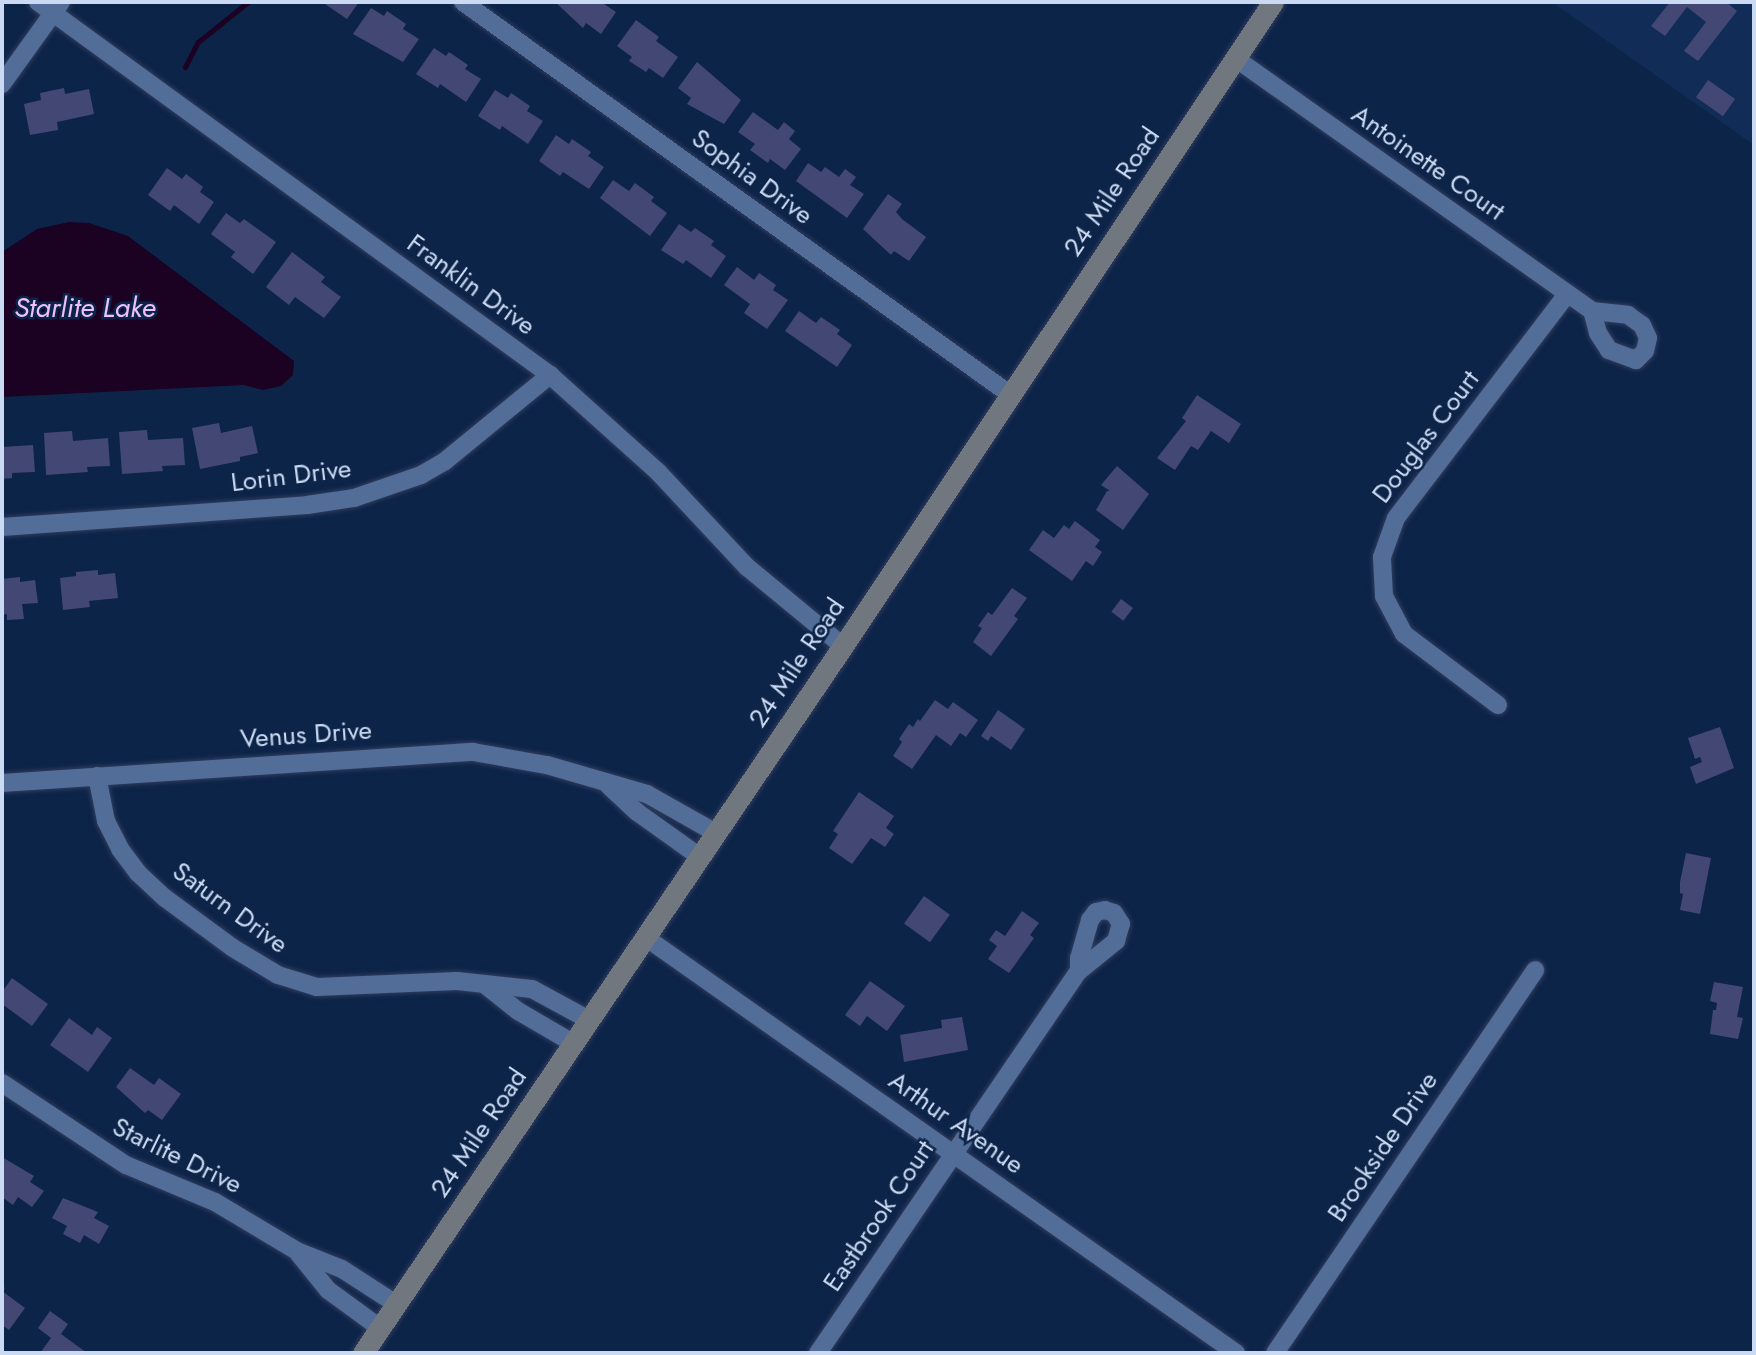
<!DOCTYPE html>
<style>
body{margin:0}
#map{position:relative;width:1756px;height:1355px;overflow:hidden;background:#0d2449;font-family:Jost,sans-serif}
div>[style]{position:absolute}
.built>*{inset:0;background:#112c57}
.water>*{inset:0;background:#1b0122}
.stream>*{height:5px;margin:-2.5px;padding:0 2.5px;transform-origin:2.5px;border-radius:2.5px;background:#1b0122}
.building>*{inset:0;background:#434773;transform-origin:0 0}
.roads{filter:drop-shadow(0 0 2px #303d5d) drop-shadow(0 0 2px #303d5d)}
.street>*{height:18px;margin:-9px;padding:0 9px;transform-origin:9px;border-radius:9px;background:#526d97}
.secondary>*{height:21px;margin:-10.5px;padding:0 10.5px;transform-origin:10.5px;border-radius:10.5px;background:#71777e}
span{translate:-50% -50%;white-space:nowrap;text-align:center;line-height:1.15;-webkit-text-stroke:5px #0d2449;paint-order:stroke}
.street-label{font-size:26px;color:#cadaf2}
.water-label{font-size:28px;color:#eebffa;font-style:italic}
.frame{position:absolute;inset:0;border:4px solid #cadaf2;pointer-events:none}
</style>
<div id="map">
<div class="built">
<i style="clip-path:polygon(1552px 2px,1754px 2px,1754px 145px)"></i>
</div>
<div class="water">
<i style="clip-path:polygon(69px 222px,89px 223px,128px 236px,294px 361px,293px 375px,281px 386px,263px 390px,244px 385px,2px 397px,2px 252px,37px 229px)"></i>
</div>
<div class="stream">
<i style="left:185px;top:67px;width:28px;rotate:-63deg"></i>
<i style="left:198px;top:42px;width:64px;rotate:-38.7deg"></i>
</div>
<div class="building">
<i style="clip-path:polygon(322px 2px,359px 2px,347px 19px)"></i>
<i style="clip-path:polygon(555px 2px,601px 2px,616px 12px,601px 34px,586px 23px,583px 28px)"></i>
<i style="clip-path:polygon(1670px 2px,1726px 2px,1737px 11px,1698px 61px,1684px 51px,1706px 22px,1687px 7px,1665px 36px,1651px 26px)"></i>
<i style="clip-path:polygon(371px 8px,384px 16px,387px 11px,406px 24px,403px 29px,419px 39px,403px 62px,353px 34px)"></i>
<i style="clip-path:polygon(636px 20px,659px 37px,656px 41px,678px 57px,663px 78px,649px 68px,646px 72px,629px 61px,632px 57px,617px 46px)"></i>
<i style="clip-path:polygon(434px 48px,446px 56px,449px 52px,468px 65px,465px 69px,481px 79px,466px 102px,440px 84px,438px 88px,416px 74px)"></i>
<i style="clip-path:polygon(697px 62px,741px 100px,724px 124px,687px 104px,691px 98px,678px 88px)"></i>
<i style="left:1708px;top:80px;width:33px;height:21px;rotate:35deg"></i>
<i style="clip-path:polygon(64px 88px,65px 94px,89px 89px,94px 114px,57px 122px,58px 130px,30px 135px,24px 104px,41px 100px,40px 93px)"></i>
<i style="clip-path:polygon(495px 90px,508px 98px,511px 93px,530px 106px,527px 111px,543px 121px,528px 144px,502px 126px,500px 130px,478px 116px)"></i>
<i style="clip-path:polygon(753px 112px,778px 130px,784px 122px,795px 131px,789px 139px,801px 149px,785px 170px,770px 159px,768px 163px,750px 150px,755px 144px,738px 132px)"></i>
<i style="clip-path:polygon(556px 135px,569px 144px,572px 139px,591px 152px,588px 156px,604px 167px,589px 189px,563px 172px,560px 176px,539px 161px)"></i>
<i style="clip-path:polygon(808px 163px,821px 172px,825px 167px,839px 177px,845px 169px,856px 177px,850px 185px,864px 194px,847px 218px,796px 181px)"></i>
<i style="clip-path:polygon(167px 168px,182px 179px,186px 174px,203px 187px,200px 192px,214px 202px,199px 224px,174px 205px,170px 211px,148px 195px)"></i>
<i style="clip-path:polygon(613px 180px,629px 191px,635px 183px,654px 197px,651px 201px,667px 213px,650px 236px,600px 198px)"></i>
<i style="clip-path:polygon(888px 194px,902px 204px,896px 212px,902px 219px,926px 237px,909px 261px,894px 251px,891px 255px,863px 229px)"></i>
<i style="clip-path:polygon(226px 213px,240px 223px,244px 219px,276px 242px,253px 274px,231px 257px,235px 252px,211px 234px)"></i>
<i style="clip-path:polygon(679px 224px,691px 232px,695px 228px,714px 241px,711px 245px,726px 256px,711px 278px,686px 260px,683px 264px,661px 250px)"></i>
<i style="clip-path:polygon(292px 252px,325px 277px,321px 282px,341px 297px,324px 318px,295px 297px,289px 305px,266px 287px)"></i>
<i style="clip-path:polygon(737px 267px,754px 280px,759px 273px,776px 285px,773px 290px,788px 300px,767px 329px,744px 313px,750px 304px,724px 285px)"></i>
<i style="clip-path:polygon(799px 311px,816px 323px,821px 317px,840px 330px,837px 334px,852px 345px,837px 367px,785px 331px)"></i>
<i style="clip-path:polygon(1197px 395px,1241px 424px,1229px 443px,1211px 431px,1198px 450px,1191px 446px,1175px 470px,1157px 458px,1186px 421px,1182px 418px)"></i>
<i style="clip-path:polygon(219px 423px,221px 433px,252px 426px,258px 453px,240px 457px,240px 461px,200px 469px,192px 428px)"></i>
<i style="clip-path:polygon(147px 430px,148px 440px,183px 438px,185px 465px,162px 466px,163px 471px,122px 474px,119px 432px)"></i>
<i style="clip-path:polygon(72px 431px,73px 441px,108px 438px,110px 466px,87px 467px,88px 472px,46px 475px,44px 433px)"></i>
<i style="clip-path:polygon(33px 445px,35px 472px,12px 473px,12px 478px,2px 479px,2px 447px)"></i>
<i style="clip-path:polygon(1117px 466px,1149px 494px,1123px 530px,1096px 510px,1107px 491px,1110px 491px,1101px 485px)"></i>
<i style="clip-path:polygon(1075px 521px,1100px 540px,1095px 547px,1102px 552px,1093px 566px,1086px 561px,1072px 581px,1029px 550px,1043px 530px,1054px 538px,1064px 525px,1069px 529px)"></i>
<i style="clip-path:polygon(98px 570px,98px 575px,115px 573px,118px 598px,89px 601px,90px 607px,63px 610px,60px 578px,76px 576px,76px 572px)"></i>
<i style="clip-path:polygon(20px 577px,20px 582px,35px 580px,38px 603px,22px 604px,24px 619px,7px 620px,7px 614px,2px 615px,2px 579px)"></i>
<i style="clip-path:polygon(1012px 588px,1027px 598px,1014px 616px,1018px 619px,991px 656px,973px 642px,982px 628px,978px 626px,988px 612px,992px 615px)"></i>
<i style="left:1121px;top:599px;width:15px;height:16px;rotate:37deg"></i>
<i style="clip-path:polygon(935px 700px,948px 709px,953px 702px,978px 720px,966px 737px,960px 733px,951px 746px,936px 735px,912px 769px,893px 756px,902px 742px,899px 739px,909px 724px,913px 727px,918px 719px,920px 721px)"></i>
<i style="clip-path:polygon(998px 710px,1025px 729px,1011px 750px,991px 736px,988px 741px,981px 736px)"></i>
<i style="clip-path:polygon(1720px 727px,1734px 768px,1696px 784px,1690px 767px,1702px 762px,1700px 757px,1695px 759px,1688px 738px)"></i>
<i style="clip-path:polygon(859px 792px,894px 816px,886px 828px,894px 834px,885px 847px,871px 838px,852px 864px,829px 848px,838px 834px,833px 831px)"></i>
<i style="clip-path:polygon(1686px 853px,1711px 858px,1700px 914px,1680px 910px,1683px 894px,1680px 893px,1680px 882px)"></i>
<i style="left:924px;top:896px;width:32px;height:34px;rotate:36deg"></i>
<i style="clip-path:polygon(1022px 911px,1039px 923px,1030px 935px,1034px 938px,1009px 973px,988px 959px,997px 946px,989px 940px,996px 930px,1005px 936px)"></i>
<i style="clip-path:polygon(12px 978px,48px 1004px,32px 1026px,2px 1004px,2px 992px)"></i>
<i style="clip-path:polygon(870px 981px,905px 1006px,887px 1031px,867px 1016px,860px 1026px,845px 1015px)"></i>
<i style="clip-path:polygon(1714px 982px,1743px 987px,1737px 1017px,1743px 1018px,1738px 1039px,1710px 1034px,1713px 1010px,1716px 1010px,1717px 1003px,1710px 1001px)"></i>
<i style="clip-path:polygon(962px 1017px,968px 1050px,904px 1062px,900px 1035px,942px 1028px,941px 1020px)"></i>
<i style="clip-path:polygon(69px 1018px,92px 1035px,97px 1027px,112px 1038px,88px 1072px,50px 1045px)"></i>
<i style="clip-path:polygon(130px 1068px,154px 1085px,159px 1078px,181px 1094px,162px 1120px,148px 1110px,145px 1113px,116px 1087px)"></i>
<i style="clip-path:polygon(2px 1157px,34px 1176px,30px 1182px,44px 1191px,32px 1207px,18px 1197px,13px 1205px,2px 1197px)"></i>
<i style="clip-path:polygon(63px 1198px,98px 1212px,94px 1218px,109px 1226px,99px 1244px,84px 1235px,80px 1243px,63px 1234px,67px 1226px,52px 1218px)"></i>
<i style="clip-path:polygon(2px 1286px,5px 1288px,2px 1291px,25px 1308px,9px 1330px,2px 1325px)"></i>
<i style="clip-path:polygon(50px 1311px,68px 1324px,61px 1334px,87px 1353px,40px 1353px,51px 1338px,38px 1328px)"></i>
</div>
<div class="roads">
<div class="street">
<i style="left:38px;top:2px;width:633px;rotate:36.07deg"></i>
<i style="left:550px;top:375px;width:145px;rotate:41.9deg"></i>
<i style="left:658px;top:472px;width:130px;rotate:46.9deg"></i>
<i style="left:747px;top:567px;width:124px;rotate:39.5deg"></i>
<i style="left:463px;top:2px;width:674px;rotate:35.65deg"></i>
<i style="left:1235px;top:58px;width:438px;rotate:35.3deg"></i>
<i style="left:1592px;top:311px;width:36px;rotate:6deg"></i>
<i style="left:1628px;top:315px;width:17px;rotate:36deg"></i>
<i style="left:1642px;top:325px;width:14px;rotate:65deg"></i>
<i style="left:1648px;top:338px;width:13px;rotate:103deg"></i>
<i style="left:1645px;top:351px;width:13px;rotate:135deg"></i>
<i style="left:1636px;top:360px;width:29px;rotate:-160deg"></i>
<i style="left:1609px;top:350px;width:20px;rotate:-123deg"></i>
<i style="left:1598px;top:333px;width:23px;rotate:-105deg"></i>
<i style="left:2px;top:84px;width:101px;rotate:-54.3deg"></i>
<i style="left:2px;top:527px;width:306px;rotate:-4.1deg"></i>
<i style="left:307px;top:505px;width:48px;rotate:-8.5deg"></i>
<i style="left:354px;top:498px;width:71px;rotate:-18.9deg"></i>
<i style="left:421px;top:475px;width:28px;rotate:-30deg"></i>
<i style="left:445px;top:461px;width:136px;rotate:-39.3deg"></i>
<i style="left:1498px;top:705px;width:118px;rotate:-142.9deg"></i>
<i style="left:1404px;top:634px;width:43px;rotate:-117.8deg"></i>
<i style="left:1384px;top:596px;width:39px;rotate:-93deg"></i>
<i style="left:1382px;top:557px;width:41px;rotate:-70.3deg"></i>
<i style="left:1396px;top:518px;width:282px;rotate:-52.6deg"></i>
<i style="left:97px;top:776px;width:46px;rotate:78.7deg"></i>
<i style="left:106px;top:821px;width:31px;rotate:63deg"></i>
<i style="left:120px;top:849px;width:30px;rotate:53deg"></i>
<i style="left:138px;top:873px;width:37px;rotate:43deg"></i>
<i style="left:165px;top:898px;width:84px;rotate:36.3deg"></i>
<i style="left:233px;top:948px;width:52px;rotate:31deg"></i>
<i style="left:278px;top:975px;width:41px;rotate:17.1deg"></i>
<i style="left:317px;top:987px;width:140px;rotate:-2.5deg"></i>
<i style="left:457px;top:981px;width:75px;rotate:6.1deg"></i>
<i style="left:532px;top:989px;width:65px;rotate:28.5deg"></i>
<i style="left:2px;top:783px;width:472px;rotate:-3.8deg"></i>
<i style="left:473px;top:752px;width:75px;rotate:10deg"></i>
<i style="left:547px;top:765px;width:104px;rotate:16.2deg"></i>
<i style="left:647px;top:794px;width:79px;rotate:29.5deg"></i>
<i style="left:609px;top:786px;width:38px;rotate:43deg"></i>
<i style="left:637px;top:812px;width:77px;rotate:35.5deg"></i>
<i style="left:645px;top:937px;width:723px;rotate:35.14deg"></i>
<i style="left:484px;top:984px;width:43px;rotate:38.5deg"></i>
<i style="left:518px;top:1011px;width:64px;rotate:30.2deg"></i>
<i style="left:2px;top:1083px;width:149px;rotate:33.5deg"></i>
<i style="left:126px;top:1165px;width:96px;rotate:22.6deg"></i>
<i style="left:215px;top:1202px;width:96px;rotate:30.9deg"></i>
<i style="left:297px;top:1251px;width:48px;rotate:21.8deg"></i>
<i style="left:342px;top:1269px;width:64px;rotate:32.9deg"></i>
<i style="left:299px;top:1254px;width:46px;rotate:51.1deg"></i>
<i style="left:328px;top:1290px;width:64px;rotate:36.2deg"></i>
<i style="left:818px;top:1353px;width:463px;rotate:-55.7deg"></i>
<i style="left:1079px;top:971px;width:48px;rotate:-39deg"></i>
<i style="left:1116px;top:941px;width:18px;rotate:-74deg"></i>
<i style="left:1121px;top:924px;width:13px;rotate:-122deg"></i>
<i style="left:1114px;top:913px;width:9px;rotate:-162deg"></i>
<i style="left:1105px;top:910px;width:9px;rotate:167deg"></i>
<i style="left:1096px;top:912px;width:10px;rotate:127deg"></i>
<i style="left:1090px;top:920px;width:40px;rotate:106deg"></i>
<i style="left:1079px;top:958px;width:13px;rotate:90deg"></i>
<i style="left:1275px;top:1353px;width:463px;rotate:-55.8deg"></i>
</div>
<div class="secondary">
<i style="left:363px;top:1353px;width:855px;rotate:-55.83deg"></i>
<i style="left:843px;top:646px;width:774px;rotate:-56.27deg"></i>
</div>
</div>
<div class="street-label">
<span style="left:1428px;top:163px;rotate:35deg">Antoinette Court</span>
<span style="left:752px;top:177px;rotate:36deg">Sophia Drive</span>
<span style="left:1112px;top:192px;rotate:-56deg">24 Mile Road</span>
<span style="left:471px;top:285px;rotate:36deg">Franklin Drive</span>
<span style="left:1426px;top:437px;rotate:-53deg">Douglas Court</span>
<span style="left:291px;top:476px;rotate:-7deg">Lorin Drive</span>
<span style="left:797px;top:663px;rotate:-56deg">24 Mile Road</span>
<span style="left:306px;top:735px;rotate:-4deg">Venus Drive</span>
<span style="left:230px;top:908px;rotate:36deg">Saturn Drive</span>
<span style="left:956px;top:1123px;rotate:35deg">Arthur Avenue</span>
<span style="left:479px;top:1133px;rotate:-56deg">24 Mile Road</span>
<span style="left:1383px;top:1147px;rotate:-56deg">Brookside Drive</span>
<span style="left:177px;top:1156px;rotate:26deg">Starlite Drive</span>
<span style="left:879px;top:1216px;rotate:-56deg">Eastbrook Court</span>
</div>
<div class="water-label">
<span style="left:85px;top:308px">Starlite Lake</span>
</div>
<div class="frame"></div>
</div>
